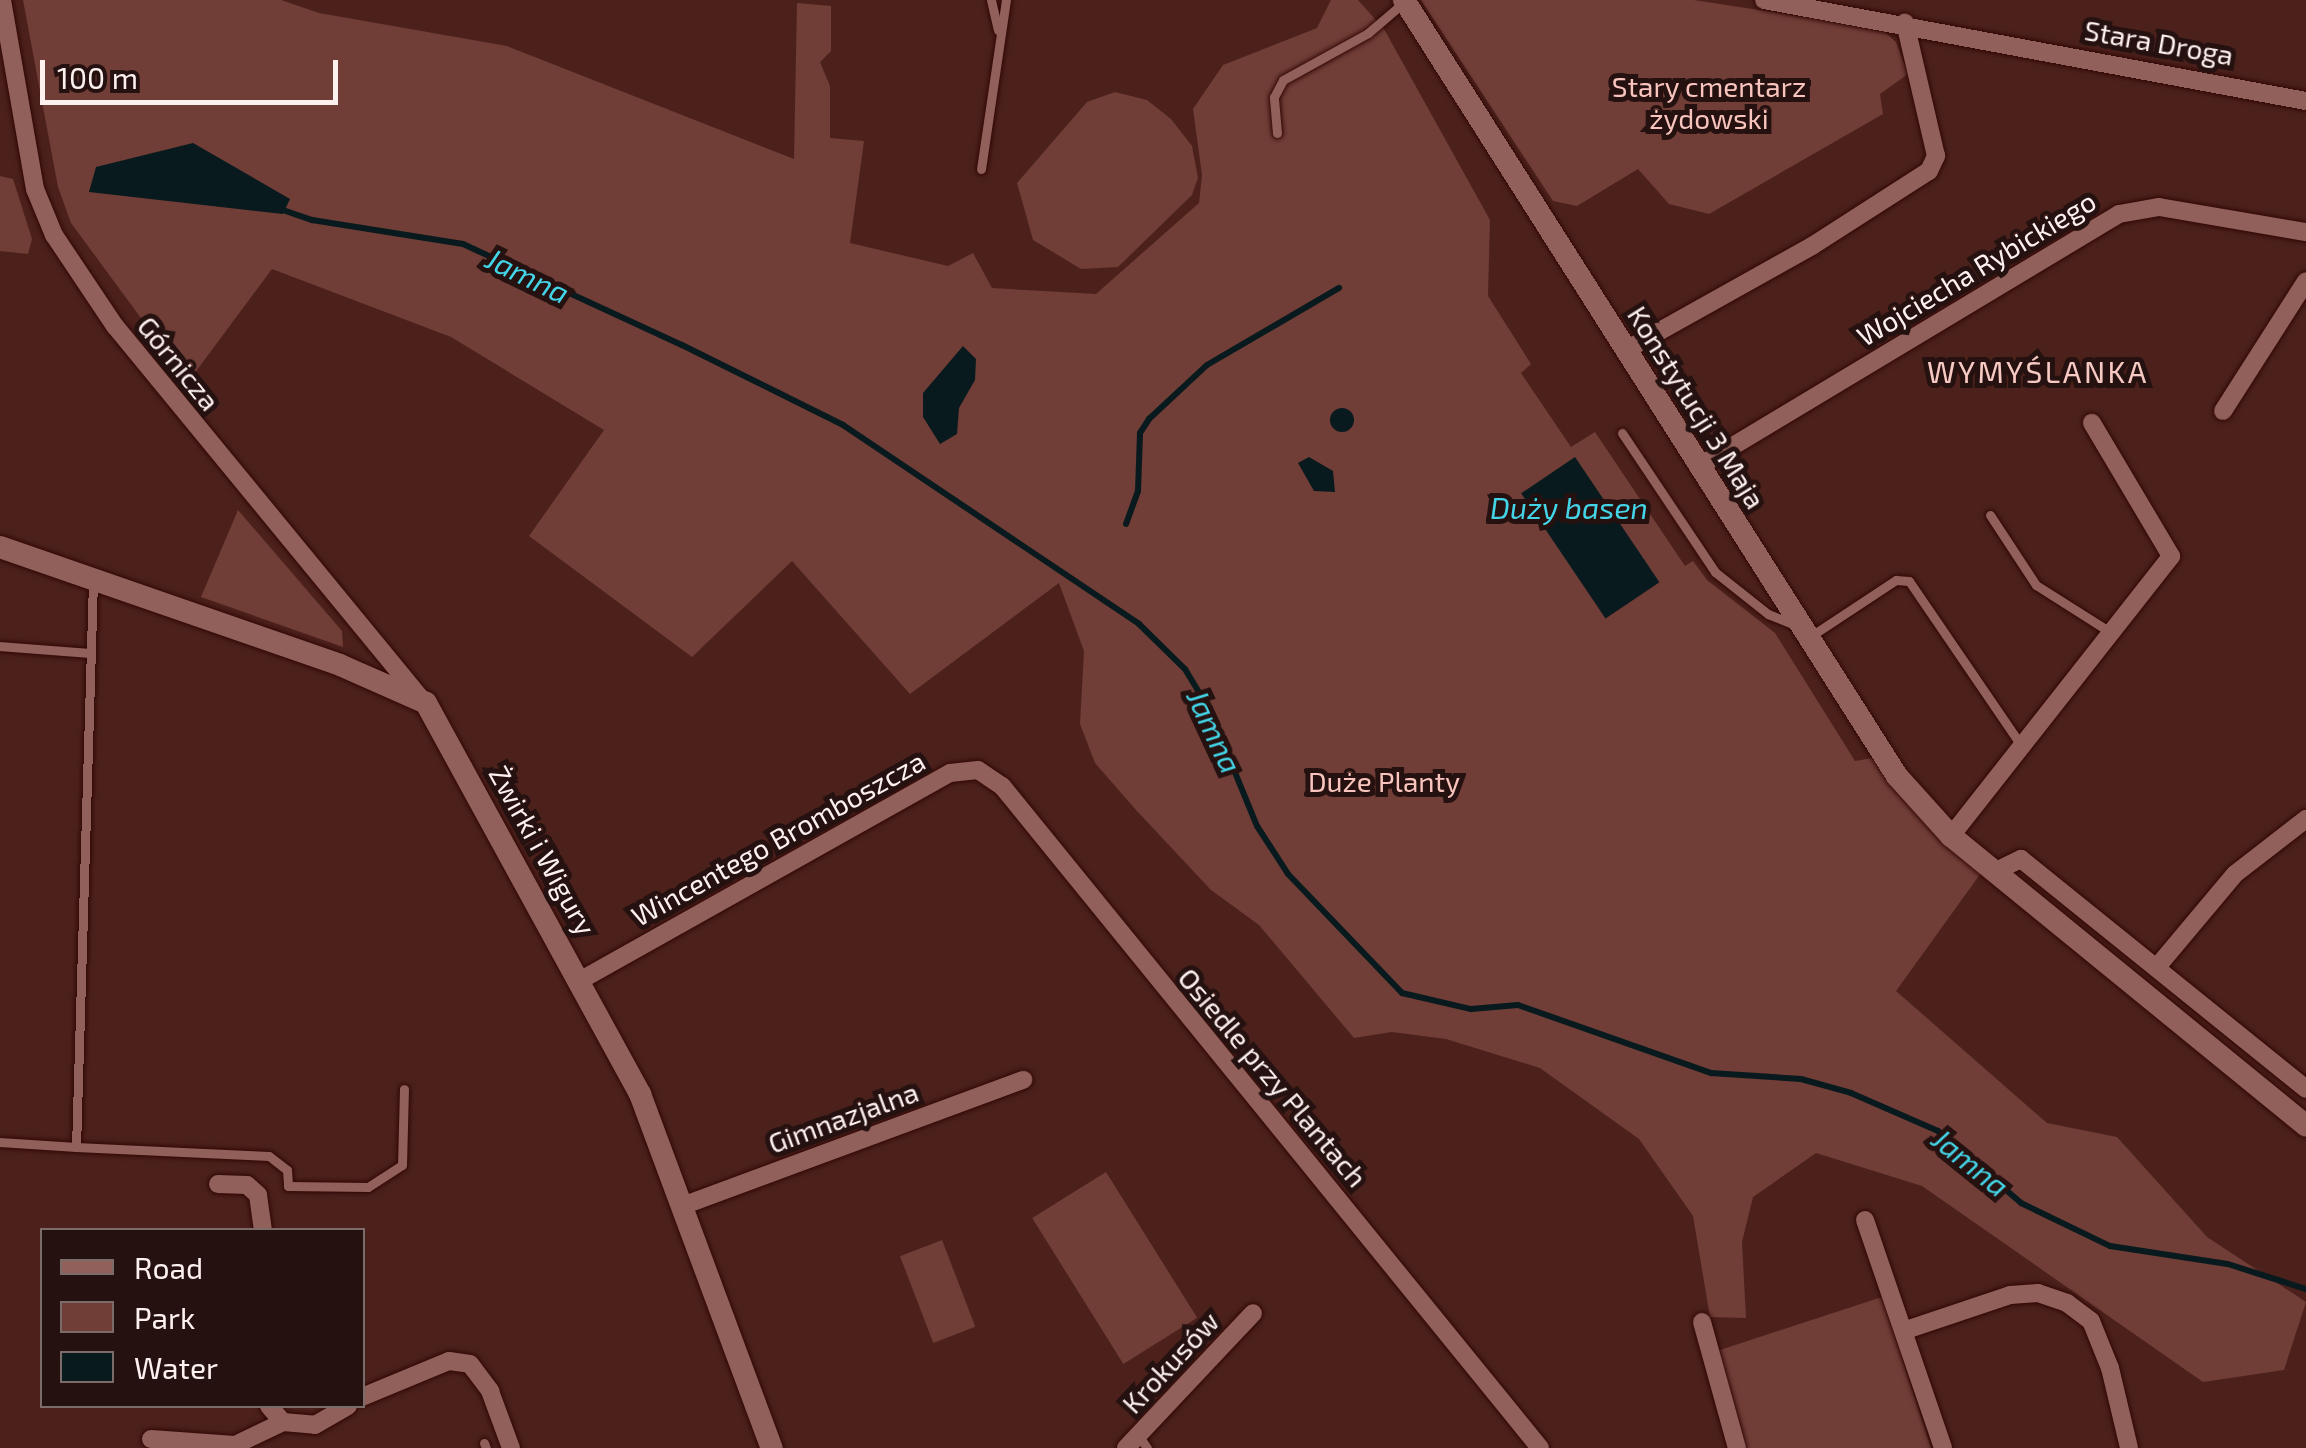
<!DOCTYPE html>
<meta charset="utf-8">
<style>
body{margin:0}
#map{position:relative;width:2306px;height:1448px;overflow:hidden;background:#4c211c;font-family:"Exo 2",sans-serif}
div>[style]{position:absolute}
.green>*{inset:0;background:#703d37;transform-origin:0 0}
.water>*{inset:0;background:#081a1d;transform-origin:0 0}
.round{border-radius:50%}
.stream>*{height:6px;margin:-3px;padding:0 3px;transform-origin:3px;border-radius:3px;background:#081a1d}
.roads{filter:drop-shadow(0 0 2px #300705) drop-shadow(0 0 2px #300705)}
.lane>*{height:9px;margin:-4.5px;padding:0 4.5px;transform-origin:4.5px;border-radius:4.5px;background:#92605a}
.street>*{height:18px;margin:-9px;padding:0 9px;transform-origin:9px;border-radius:9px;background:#92605a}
.secondary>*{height:22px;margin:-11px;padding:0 11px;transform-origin:11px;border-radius:11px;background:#92605a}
span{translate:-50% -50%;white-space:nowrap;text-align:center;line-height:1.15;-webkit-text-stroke:10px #25110f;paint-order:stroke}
.street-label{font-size:28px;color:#fdf1ef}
.park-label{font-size:28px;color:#f8c4bd}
.water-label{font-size:30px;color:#44d4e7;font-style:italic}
.neighbourhood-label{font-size:30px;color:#f7c9c3;letter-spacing:2.5px}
.legend{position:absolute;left:40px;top:1228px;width:325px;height:180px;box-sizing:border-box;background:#25110f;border:2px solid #7b6b69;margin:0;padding:12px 18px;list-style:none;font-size:30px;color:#fdf1ef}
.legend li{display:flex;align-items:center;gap:20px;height:50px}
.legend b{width:50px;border:2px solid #7b6b69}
.scale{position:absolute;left:40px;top:60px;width:298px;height:45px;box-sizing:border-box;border:5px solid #fdf1ef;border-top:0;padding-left:12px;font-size:30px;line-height:35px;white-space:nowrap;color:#fdf1ef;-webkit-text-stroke:8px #25110f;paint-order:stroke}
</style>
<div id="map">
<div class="green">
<i style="clip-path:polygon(23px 0,281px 0,319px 13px,507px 46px,794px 159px,797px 3px,831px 6px,831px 51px,820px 62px,830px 86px,830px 138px,864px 141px,850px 243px,948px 266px,973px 253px,992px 288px,1096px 294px,1199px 203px,1202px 175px,1193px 109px,1223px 65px,1317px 28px,1331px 0,1358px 0,1384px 29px,1490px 220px,1488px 296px,1531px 364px,1521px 373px,1571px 447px,1595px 432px,1685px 566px,1693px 561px,1707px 580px,1775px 633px,1855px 761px,1873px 758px,1981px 873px,1896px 991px,2047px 1123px,2117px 1137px,2207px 1237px,2306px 1302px,2284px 1370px,2203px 1382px,1922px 1186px,1816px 1153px,1753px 1197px,1742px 1242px,1746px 1318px,1710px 1317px,1693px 1216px,1639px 1139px,1540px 1068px,1446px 1039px,1392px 1032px,1354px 1038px,1259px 925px,1211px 890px,1136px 810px,1095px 763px,1080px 724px,1084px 651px,1059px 583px,910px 694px,792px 561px,692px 657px,529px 536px,604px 430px,451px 337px,272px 269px,188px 382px,71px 223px,58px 187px)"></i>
<i style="clip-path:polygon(1421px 0,1694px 0,1881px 29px,1896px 42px,1908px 74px,1880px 94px,1883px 114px,1709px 214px,1669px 204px,1638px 169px,1577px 206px,1553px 201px)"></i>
<i style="clip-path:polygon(1115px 92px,1147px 100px,1171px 119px,1192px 146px,1198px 178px,1192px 195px,1118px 267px,1081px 269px,1033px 240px,1017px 183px,1087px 102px)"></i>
<i style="clip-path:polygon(0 176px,13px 179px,32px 239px,28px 254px,0 251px)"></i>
<i style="clip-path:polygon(238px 510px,342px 631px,343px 647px,201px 597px)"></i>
<i style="left:1106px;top:1172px;width:172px;height:87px;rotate:58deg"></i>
<i style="left:942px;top:1240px;width:93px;height:45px;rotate:69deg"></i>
<i style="clip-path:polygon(1882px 1297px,1931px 1448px,1740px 1448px,1716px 1356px,1720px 1350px)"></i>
</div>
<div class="water">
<i style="clip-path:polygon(193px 143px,290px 199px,283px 214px,89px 192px,96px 167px)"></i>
<i style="clip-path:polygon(963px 346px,976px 359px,975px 380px,959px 408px,957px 434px,940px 444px,923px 417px,923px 393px)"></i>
<i class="round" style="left:1330px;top:408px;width:24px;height:24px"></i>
<i style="clip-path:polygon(1309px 457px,1333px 471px,1335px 492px,1314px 491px,1298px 463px)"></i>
<i style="left:1575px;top:457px;width:151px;height:65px;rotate:56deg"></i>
</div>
<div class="stream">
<i style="left:280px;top:209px;width:34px;rotate:19deg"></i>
<i style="left:312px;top:220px;width:153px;rotate:9deg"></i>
<i style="left:463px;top:244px;width:241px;rotate:24.8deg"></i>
<i style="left:682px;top:345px;width:180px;rotate:26.4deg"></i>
<i style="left:843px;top:425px;width:357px;rotate:33.9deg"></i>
<i style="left:1139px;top:624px;width:64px;rotate:44.4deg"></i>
<i style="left:1185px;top:669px;width:47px;rotate:59deg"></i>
<i style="left:1209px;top:709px;width:126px;rotate:67.7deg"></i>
<i style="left:1257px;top:826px;width:57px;rotate:57.1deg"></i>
<i style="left:1288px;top:874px;width:165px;rotate:46.2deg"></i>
<i style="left:1402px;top:993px;width:71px;rotate:13.1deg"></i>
<i style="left:1471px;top:1009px;width:47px;rotate:-4.9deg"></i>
<i style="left:1518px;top:1005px;width:205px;rotate:19.4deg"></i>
<i style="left:1711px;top:1073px;width:90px;rotate:3.8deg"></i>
<i style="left:1801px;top:1079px;width:52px;rotate:15.6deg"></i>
<i style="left:1851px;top:1093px;width:95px;rotate:23.6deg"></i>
<i style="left:1938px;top:1131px;width:110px;rotate:40.9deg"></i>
<i style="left:2021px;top:1203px;width:99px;rotate:25.8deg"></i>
<i style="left:2110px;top:1246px;width:119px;rotate:8.7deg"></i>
<i style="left:2228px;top:1264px;width:82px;rotate:17.8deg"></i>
<i style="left:1126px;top:524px;width:35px;rotate:-70deg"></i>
<i style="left:1138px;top:491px;width:58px;rotate:-88deg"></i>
<i style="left:1140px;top:433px;width:17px;rotate:-57deg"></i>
<i style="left:1149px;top:419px;width:79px;rotate:-43deg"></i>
<i style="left:1207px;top:365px;width:153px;rotate:-30.3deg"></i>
</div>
<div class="roads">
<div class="lane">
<i style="left:991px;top:0;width:31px;rotate:77deg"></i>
<i style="left:1277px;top:133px;width:36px;rotate:-95deg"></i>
<i style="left:1274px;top:97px;width:19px;rotate:-62deg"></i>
<i style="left:1283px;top:80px;width:97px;rotate:-28.9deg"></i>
<i style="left:1368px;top:33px;width:46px;rotate:-40.6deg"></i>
<i style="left:981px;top:169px;width:171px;rotate:-81.6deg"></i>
<i style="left:1622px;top:433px;width:167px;rotate:56.2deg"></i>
<i style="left:1715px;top:572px;width:68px;rotate:38.4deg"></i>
<i style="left:1768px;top:614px;width:27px;rotate:22deg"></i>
<i style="left:1990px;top:515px;width:84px;rotate:56.7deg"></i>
<i style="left:2036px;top:585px;width:88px;rotate:32.4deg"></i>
<i style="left:1811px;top:636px;width:102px;rotate:-33.4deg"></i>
<i style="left:1896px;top:580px;width:13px;rotate:4deg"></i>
<i style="left:1909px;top:581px;width:199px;rotate:55.7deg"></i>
<i style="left:0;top:646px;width:89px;rotate:4.5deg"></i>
<i style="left:0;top:1142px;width:76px;rotate:3.8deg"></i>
<i style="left:76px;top:1147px;width:566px;rotate:-88.28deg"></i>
<i style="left:76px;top:1147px;width:193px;rotate:2.7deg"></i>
<i style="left:269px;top:1156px;width:23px;rotate:38deg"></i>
<i style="left:287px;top:1170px;width:16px;rotate:86deg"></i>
<i style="left:288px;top:1186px;width:80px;rotate:0.7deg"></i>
<i style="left:368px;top:1187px;width:40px;rotate:-32.9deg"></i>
<i style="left:402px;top:1165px;width:76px;rotate:-88.5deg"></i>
<i style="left:1138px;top:1435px;width:16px;rotate:55deg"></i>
<i style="left:484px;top:1443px;width:5px;rotate:68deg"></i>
</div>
<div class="street">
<i style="left:2px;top:0;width:192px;rotate:80.1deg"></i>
<i style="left:35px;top:189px;width:50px;rotate:67.6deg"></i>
<i style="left:54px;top:235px;width:110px;rotate:56.2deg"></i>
<i style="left:115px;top:326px;width:488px;rotate:50.6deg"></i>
<i style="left:1764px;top:0;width:551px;rotate:10.56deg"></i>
<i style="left:1626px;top:350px;width:213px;rotate:-29.2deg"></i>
<i style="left:1812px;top:246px;width:139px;rotate:-32.7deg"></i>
<i style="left:1929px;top:171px;width:17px;rotate:-65deg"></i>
<i style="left:1936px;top:156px;width:137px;rotate:-103.1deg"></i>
<i style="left:2223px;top:411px;width:154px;rotate:-57.4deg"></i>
<i style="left:1698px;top:467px;width:491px;rotate:-31deg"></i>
<i style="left:2119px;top:214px;width:41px;rotate:-9.9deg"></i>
<i style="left:2159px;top:207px;width:149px;rotate:9.7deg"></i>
<i style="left:1951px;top:836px;width:356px;rotate:-51.8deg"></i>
<i style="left:2171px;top:556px;width:155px;rotate:-120.7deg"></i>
<i style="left:1994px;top:872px;width:30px;rotate:-26deg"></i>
<i style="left:2021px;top:859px;width:366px;rotate:38.9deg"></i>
<i style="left:2157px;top:967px;width:121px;rotate:-50deg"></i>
<i style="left:2235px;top:874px;width:90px;rotate:-37.8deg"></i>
<i style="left:581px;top:980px;width:423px;rotate:-29.3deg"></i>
<i style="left:950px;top:773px;width:28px;rotate:-6deg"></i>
<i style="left:978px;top:770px;width:29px;rotate:34deg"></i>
<i style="left:1002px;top:786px;width:853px;rotate:50.9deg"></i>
<i style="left:218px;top:1184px;width:29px;rotate:2deg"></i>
<i style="left:247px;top:1185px;width:15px;rotate:42deg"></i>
<i style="left:258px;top:1195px;width:35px;rotate:82deg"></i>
<i style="left:682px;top:1206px;width:364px;rotate:-20.3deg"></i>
<i style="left:1865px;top:1220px;width:241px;rotate:71.1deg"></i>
<i style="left:1702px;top:1322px;width:131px;rotate:74.5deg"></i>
<i style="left:1906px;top:1330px;width:110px;rotate:-18.6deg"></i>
<i style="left:2010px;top:1295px;width:28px;rotate:-4deg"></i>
<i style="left:2038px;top:1293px;width:31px;rotate:19deg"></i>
<i style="left:2067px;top:1303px;width:30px;rotate:37deg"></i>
<i style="left:2091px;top:1321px;width:51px;rotate:68deg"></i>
<i style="left:2110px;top:1368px;width:82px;rotate:76.6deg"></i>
<i style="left:362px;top:1397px;width:94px;rotate:-22.5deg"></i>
<i style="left:449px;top:1361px;width:21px;rotate:8deg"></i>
<i style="left:470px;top:1364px;width:34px;rotate:53deg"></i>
<i style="left:490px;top:1391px;width:61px;rotate:69.8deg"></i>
<i style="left:269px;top:1406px;width:21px;rotate:49deg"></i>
<i style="left:283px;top:1422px;width:32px;rotate:5deg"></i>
<i style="left:315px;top:1425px;width:38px;rotate:-30deg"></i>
<i style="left:151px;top:1439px;width:84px;rotate:4.1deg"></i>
<i style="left:235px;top:1445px;width:53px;rotate:-25.6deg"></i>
<i style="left:1126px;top:1448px;width:185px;rotate:-46.7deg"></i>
</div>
<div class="secondary">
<i style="left:1404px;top:0;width:919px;rotate:57.57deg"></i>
<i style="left:1897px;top:776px;width:81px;rotate:48deg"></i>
<i style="left:1951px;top:836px;width:458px;rotate:39.2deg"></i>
<i style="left:0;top:547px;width:360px;rotate:19.1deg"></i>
<i style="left:340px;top:665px;width:94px;rotate:23.8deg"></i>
<i style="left:426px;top:703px;width:446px;rotate:61.3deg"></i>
<i style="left:640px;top:1094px;width:378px;rotate:69.6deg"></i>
</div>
</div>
<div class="street-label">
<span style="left:2159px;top:42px;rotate:10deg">Stara Droga</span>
<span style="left:1976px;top:268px;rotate:-31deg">Wojciecha Rybickiego</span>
<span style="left:179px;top:363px;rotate:51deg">Górnicza</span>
<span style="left:1697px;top:407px;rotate:58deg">Konstytucji 3 Maja</span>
<span style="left:778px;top:838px;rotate:-29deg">Wincentego Bromboszcza</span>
<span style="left:543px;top:850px;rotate:61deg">Żwirki i Wigury</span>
<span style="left:1273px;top:1077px;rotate:50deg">Osiedle przy Plantach</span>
<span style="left:843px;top:1117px;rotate:-20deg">Gimnazjalna</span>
<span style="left:1170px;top:1362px;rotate:-47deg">Krokusów</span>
</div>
<div class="park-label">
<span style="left:1709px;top:102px">Stary cmentarz<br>żydowski</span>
<span style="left:1384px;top:781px">Duże Planty</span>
</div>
<div class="water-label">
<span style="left:528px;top:275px;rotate:26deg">Jamna</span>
<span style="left:1569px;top:507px">Duży basen</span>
<span style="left:1215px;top:731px;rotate:65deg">Jamna</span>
<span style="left:1971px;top:1162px;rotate:39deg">Jamna</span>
</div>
<div class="neighbourhood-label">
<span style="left:2038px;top:371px">WYMYŚLANKA</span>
</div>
<ul class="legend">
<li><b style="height:12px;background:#92605a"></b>Road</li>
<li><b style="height:28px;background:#703d37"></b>Park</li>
<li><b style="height:28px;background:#081a1d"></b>Water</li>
</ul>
<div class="scale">100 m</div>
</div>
